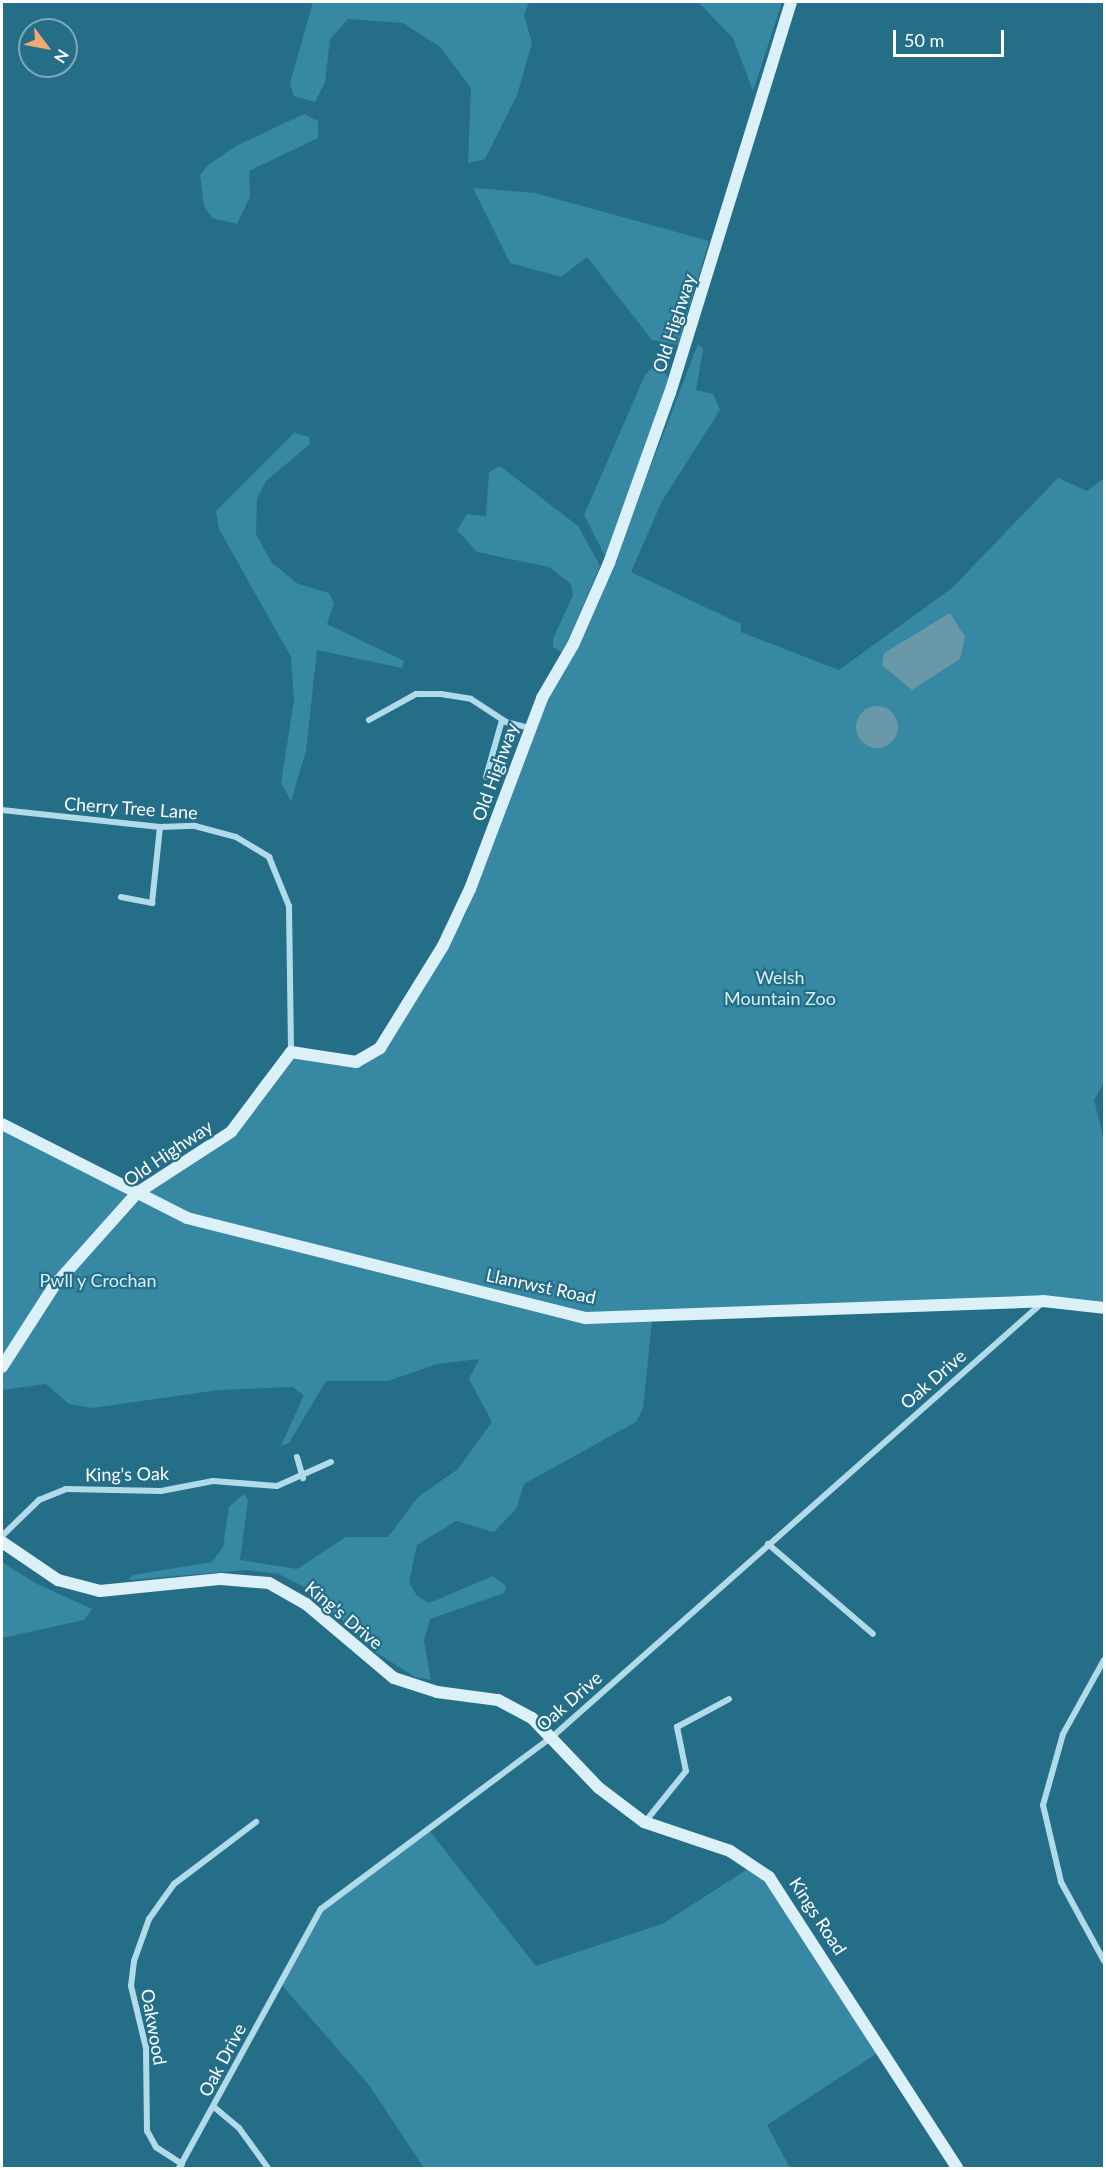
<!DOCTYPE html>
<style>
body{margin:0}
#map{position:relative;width:1106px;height:2170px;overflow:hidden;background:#256e88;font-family:Lato,sans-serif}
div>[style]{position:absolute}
.green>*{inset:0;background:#3788a3}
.water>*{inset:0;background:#6999a9}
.round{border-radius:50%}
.street>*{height:6px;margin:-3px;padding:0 3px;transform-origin:3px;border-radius:3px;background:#b2dbe9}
.secondary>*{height:12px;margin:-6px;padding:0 6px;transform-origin:6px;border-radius:6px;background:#dcf0f8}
span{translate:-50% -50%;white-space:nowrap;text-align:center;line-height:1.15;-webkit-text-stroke:4.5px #256e88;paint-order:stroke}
.street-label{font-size:18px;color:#fff}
.park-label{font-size:18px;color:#d6eff7}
.frame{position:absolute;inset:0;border:3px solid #fff;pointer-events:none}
.north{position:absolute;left:18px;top:18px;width:60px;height:60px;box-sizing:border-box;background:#256e88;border:2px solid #7ca8b8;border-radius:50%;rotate:122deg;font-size:16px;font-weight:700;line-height:24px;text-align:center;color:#fff}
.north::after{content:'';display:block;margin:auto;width:21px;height:27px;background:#f3a976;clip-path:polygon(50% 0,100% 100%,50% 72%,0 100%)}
.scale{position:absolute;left:893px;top:30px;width:111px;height:27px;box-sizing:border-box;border:3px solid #fff;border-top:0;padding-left:8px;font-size:18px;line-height:21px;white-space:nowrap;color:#fff;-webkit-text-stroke:4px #256e88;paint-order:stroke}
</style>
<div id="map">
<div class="green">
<i style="clip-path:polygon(313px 2px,529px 2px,524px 15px,532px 43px,517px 95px,485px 159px,468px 163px,471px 88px,440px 47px,403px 23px,348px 19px,330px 39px,325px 82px,315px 102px,294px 96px,290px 83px)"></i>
<i style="clip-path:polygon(698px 2px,782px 2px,753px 91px,733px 38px)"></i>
<i style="clip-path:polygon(304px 114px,318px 121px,318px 138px,249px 171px,250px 197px,237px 224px,212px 218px,204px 206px,200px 175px,207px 166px,236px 146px)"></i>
<i style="clip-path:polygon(473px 188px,535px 193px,709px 241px,678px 345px,652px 340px,587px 257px,561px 277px,510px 263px)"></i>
<i style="clip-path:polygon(698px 344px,703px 349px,696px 390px,713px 394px,720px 410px,662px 501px,631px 572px,741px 624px,741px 632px,839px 670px,952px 588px,1058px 478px,1087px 491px,1104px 478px,1104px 1082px,1094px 1100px,1104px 1140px,1104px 1308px,1043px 1301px,652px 1321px,643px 1408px,636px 1422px,524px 1484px,516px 1509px,494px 1532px,456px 1521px,417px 1545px,409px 1582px,417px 1596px,429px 1603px,493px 1576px,506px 1586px,504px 1593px,430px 1619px,424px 1641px,431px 1680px,415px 1677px,377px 1653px,310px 1590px,279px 1574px,247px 1570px,129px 1580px,133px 1575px,212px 1562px,223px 1547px,229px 1507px,244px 1494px,248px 1500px,240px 1560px,297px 1569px,346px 1537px,388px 1537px,418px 1497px,458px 1469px,492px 1422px,469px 1379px,479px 1359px,437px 1364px,388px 1381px,326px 1381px,289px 1443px,281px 1446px,304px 1395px,292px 1387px,219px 1390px,92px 1408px,69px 1404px,46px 1384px,2px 1390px,2px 1124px,137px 1193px,231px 1132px,291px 1052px,356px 1062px,380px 1047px,465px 916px,544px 701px,598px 604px)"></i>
<i style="clip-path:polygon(658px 361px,669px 380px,605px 556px,584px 515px,645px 375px)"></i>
<i style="clip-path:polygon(294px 433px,309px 437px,310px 444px,266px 481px,257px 499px,256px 534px,271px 562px,298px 584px,329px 593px,334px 603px,327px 624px,404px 661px,402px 668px,317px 650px,306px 751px,291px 801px,281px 783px,294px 700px,291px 657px,219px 529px,216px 511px)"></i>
<i style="clip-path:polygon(500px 466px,578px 526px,600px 566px,563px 653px,553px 647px,553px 639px,573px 595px,571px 584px,549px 567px,477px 552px,457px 530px,467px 514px,486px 516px,489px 472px)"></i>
<i style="clip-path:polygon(2px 1562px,35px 1583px,92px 1609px,84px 1620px,2px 1638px)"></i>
<i style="clip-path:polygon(428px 1829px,536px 1966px,662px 1924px,754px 1865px,882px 2050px,767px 2125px,790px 2168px,424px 2168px,369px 2085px,281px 1984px,321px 1909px)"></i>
</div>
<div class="water">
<i style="clip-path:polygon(950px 613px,965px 637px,960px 659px,912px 690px,882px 665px,884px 653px)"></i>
<i class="round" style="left:856px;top:706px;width:42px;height:42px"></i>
</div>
<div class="street">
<i style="left:369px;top:720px;width:54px;rotate:-29deg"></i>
<i style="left:416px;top:694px;width:25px"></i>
<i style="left:441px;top:694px;width:30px;rotate:9deg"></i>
<i style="left:471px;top:699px;width:42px;rotate:33.3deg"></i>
<i style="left:506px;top:722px;width:25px;rotate:14deg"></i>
<i style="left:486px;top:777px;width:59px;rotate:-74.3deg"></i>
<i style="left:2px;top:810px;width:159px;rotate:6.1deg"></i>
<i style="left:160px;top:827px;width:35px;rotate:-2deg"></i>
<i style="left:195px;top:826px;width:42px;rotate:15deg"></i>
<i style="left:236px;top:837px;width:39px;rotate:31deg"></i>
<i style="left:269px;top:857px;width:53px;rotate:67.8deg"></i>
<i style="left:289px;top:906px;width:146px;rotate:89.2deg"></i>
<i style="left:121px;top:897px;width:32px;rotate:11deg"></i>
<i style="left:152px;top:903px;width:76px;rotate:-84deg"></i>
<i style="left:297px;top:1457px;width:22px;rotate:74deg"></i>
<i style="left:2px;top:1536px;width:52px;rotate:-44.2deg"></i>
<i style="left:39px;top:1500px;width:29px;rotate:-22deg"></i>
<i style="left:66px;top:1489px;width:95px;rotate:1.2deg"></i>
<i style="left:161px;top:1491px;width:53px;rotate:-10.9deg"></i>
<i style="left:213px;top:1481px;width:64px;rotate:4.5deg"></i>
<i style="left:277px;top:1486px;width:59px;rotate:-24deg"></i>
<i style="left:768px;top:1544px;width:138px;rotate:40.6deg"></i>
<i style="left:1104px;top:1660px;width:85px;rotate:119deg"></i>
<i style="left:1063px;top:1734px;width:74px;rotate:105.7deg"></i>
<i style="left:1043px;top:1805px;width:79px;rotate:76.8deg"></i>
<i style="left:1061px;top:1882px;width:90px;rotate:61.4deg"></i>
<i style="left:645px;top:1822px;width:65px;rotate:-51.2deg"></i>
<i style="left:686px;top:1771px;width:45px;rotate:-101.6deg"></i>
<i style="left:677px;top:1727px;width:59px;rotate:-28.3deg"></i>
<i style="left:214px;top:2107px;width:33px;rotate:40deg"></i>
<i style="left:239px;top:2128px;width:49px;rotate:54.1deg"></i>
<i style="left:182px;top:2164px;width:31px;rotate:-147deg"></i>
<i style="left:156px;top:2147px;width:18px;rotate:-119deg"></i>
<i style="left:147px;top:2131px;width:83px;rotate:-90.7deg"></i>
<i style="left:146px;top:2048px;width:64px;rotate:-103.6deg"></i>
<i style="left:131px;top:1986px;width:25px;rotate:-83deg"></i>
<i style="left:134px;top:1961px;width:45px;rotate:-70.3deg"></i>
<i style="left:149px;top:1919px;width:43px;rotate:-54.5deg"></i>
<i style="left:174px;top:1884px;width:103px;rotate:-37.1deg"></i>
<i style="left:179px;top:2168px;width:295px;rotate:-61.3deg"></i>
<i style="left:321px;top:1909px;width:288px;rotate:-36.7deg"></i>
<i style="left:552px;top:1737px;width:655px;rotate:-41.53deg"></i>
</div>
<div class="secondary">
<i style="left:2px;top:1124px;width:208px;rotate:26.9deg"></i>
<i style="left:187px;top:1218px;width:411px;rotate:14.1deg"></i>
<i style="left:586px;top:1318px;width:457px;rotate:-2.1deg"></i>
<i style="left:1043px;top:1301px;width:61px;rotate:6.5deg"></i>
<i style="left:2px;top:1367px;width:96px;rotate:-57.3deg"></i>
<i style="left:54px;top:1286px;width:125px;rotate:-48.3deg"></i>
<i style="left:137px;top:1193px;width:112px;rotate:-33deg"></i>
<i style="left:231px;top:1132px;width:100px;rotate:-53.1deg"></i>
<i style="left:291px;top:1052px;width:66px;rotate:8.7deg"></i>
<i style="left:356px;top:1062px;width:28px;rotate:-30deg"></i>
<i style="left:380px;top:1048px;width:120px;rotate:-58.3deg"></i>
<i style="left:443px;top:946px;width:63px;rotate:-64.7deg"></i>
<i style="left:470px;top:889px;width:204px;rotate:-69.3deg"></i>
<i style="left:542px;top:698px;width:61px;rotate:-59.7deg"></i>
<i style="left:573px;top:645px;width:90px;rotate:-66.3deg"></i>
<i style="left:609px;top:563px;width:181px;rotate:-70.3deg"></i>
<i style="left:670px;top:393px;width:409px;rotate:-72.8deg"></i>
<i style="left:2px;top:1542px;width:68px;rotate:34.2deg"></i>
<i style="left:58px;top:1580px;width:43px;rotate:14.7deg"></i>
<i style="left:100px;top:1591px;width:122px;rotate:-5.7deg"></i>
<i style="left:221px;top:1579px;width:48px;rotate:4.8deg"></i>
<i style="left:269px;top:1583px;width:43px;rotate:29.6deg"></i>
<i style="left:306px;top:1604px;width:115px;rotate:40.1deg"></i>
<i style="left:394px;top:1678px;width:45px;rotate:18deg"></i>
<i style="left:437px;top:1692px;width:62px;rotate:7.5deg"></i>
<i style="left:498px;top:1700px;width:38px;rotate:28deg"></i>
<i style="left:532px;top:1718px;width:97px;rotate:46.3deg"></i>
<i style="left:599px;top:1788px;width:56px;rotate:37.1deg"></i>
<i style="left:644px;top:1822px;width:91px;rotate:18.6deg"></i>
<i style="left:730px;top:1851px;width:47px;rotate:33.7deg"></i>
<i style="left:769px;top:1877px;width:346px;rotate:57.1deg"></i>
</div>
<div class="street-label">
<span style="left:674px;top:323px;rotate:-72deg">Old Highway</span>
<span style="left:495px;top:772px;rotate:-70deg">Old Highway</span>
<span style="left:131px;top:808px;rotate:4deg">Cherry Tree Lane</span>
<span style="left:168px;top:1153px;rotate:-34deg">Old Highway</span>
<span style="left:541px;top:1286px;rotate:12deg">Llanrwst Road</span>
<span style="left:933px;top:1379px;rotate:-41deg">Oak Drive</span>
<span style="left:127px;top:1474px;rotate:-1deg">King's Oak</span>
<span style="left:344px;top:1615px;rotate:40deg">King's Drive</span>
<span style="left:569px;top:1701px;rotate:-41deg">Oak Drive</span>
<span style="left:818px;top:1916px;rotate:57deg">Kings Road</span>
<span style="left:154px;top:2027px;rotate:80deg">Oakwood</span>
<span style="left:222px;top:2060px;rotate:-62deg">Oak Drive</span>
</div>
<div class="park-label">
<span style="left:780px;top:988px">Welsh<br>Mountain Zoo</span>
<span style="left:98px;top:1280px">Pwll y Crochan</span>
</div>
<div class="frame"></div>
<div class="north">N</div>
<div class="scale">50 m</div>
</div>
